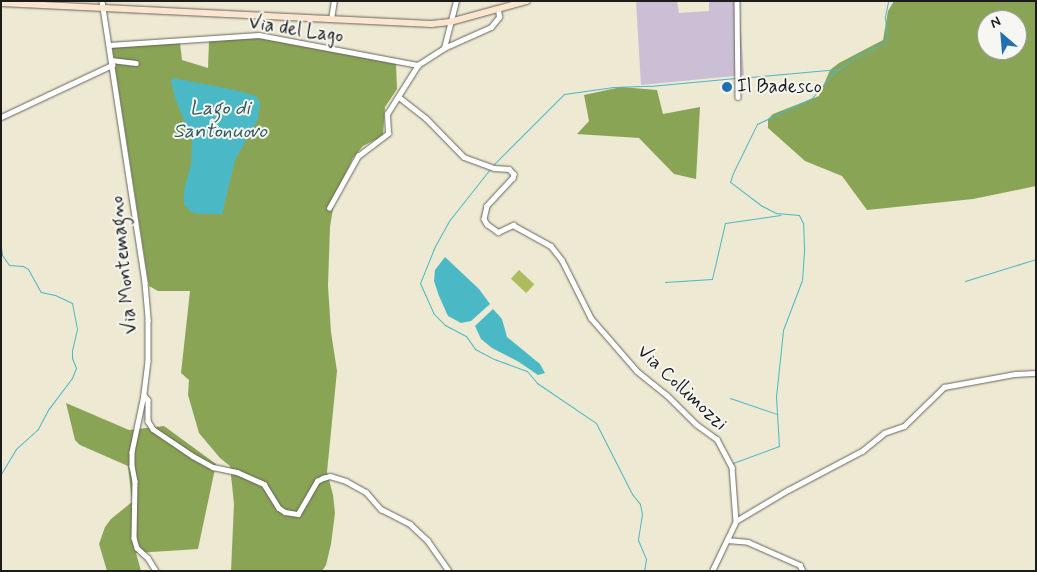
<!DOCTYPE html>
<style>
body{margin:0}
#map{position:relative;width:1037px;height:572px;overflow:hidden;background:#ede9d3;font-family:Mynerve,sans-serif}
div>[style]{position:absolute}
.industrial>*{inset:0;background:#cbbfd5}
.green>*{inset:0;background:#adbc5f;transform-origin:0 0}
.forest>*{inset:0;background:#8aa456}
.water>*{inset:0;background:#4bb8c6}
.stream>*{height:1px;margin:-0.5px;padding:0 0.5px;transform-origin:0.5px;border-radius:0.5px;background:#4bb8c6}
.roads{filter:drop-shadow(0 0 1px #65645c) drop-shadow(0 0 1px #65645c)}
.street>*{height:4.5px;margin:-2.25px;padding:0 2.25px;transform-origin:2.25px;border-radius:2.25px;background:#fff}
.secondary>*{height:6px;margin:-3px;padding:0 3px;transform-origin:3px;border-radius:3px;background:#fbe5cf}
.dots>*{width:14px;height:14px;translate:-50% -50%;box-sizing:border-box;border:2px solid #f6f6f2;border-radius:50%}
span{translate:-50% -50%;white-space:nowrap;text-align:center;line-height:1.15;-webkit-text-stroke:4px #f6f6f2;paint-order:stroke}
.street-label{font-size:19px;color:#1c1c1c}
.poi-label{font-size:19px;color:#1c1c1c}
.left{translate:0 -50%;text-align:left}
.water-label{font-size:20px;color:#2f5a60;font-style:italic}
.frame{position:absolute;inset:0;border:2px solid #1c1c1c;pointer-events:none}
.north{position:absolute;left:977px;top:10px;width:50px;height:50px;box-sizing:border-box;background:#f6f6f2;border:1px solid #9f9f9c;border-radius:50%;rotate:333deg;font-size:14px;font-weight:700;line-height:20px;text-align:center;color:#1c1c1c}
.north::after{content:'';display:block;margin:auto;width:18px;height:22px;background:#1f6fb2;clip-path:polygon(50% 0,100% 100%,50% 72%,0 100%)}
</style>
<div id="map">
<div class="industrial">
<i style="clip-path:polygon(636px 1px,677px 1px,679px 13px,709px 11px,709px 1px,739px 1px,744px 75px,641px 85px)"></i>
</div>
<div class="green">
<i style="left:519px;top:270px;width:21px;height:12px;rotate:43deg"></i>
</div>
<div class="forest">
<i style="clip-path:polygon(evenodd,894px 1px,1036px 1px,1036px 186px,973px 199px,867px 210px,842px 176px,805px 161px,768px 128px,768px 119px,773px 114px,819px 96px,830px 70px,839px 63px,883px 40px,888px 11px,894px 1px,987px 20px,1017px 20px,1017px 50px,987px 50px,987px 20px)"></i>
<i style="clip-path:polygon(258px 38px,396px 64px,397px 89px,385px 107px,383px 136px,363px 146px,353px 158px,335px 196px,330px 227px,328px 286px,331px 332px,337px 371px,327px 472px,333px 495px,335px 513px,331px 544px,326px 565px,322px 571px,231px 571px,234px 504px,230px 466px,220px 458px,199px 433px,188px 395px,189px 380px,181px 373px,190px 291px,158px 291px,149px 286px,112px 47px,180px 43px,182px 60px,208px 68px,209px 41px)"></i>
<i style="clip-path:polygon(621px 87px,657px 90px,663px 114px,700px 107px,696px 179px,674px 174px,639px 138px,577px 134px,589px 121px,584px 95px)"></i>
<i style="clip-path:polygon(66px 403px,129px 430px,164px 426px,216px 464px,198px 549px,136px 553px,141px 571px,107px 571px,99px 544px,105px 527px,111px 519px,132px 502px,128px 466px,80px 445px,75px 440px)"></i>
</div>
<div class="water">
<i style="clip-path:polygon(173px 78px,235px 90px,256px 96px,260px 102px,258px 119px,235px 160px,222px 214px,199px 214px,191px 212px,184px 204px,184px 190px,191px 164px,192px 140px,175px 98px,171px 81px)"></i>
<i style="clip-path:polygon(445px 257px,479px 289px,490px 304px,471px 321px,461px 323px,448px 316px,439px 296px,434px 281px,435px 270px)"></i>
<i style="clip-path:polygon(493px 309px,502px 319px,507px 337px,540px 364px,545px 373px,538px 375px,519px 362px,492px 348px,481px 339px,475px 326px)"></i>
</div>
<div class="stream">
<i style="left:740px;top:78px;width:99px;rotate:-5.2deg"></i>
<i style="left:492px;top:166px;width:102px;rotate:-45deg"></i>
<i style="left:564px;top:94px;width:50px;rotate:-8deg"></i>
<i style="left:614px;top:87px;width:36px;rotate:-2deg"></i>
<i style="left:650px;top:86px;width:86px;rotate:-5.3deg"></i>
<i style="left:490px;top:169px;width:66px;rotate:128.3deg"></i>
<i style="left:449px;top:221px;width:29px;rotate:119deg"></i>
<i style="left:435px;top:246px;width:40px;rotate:112deg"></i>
<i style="left:420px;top:283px;width:34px;rotate:66deg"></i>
<i style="left:434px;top:314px;width:16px;rotate:45deg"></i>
<i style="left:445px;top:325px;width:24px;rotate:28deg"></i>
<i style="left:466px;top:336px;width:16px;rotate:55deg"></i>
<i style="left:475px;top:349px;width:21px;rotate:28deg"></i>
<i style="left:494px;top:359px;width:35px;rotate:20deg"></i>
<i style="left:527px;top:371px;width:16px;rotate:50deg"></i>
<i style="left:537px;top:383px;width:71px;rotate:34.1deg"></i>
<i style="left:596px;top:423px;width:80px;rotate:63.1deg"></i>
<i style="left:632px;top:494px;width:13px;rotate:51deg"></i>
<i style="left:640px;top:504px;width:10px;rotate:79deg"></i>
<i style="left:642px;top:514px;width:26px;rotate:99deg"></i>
<i style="left:638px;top:540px;width:21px;rotate:67deg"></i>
<i style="left:646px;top:559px;width:12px;rotate:99deg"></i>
<i style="left:1px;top:170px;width:4px;rotate:90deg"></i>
<i style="left:1px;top:247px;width:8px;rotate:83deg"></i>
<i style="left:2px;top:255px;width:12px;rotate:55deg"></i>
<i style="left:9px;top:265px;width:14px;rotate:4deg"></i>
<i style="left:23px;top:266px;width:6px;rotate:31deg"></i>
<i style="left:28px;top:269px;width:26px;rotate:61deg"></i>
<i style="left:41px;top:292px;width:14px;rotate:12deg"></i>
<i style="left:55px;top:295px;width:19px;rotate:25deg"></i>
<i style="left:72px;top:303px;width:26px;rotate:79deg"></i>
<i style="left:77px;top:329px;width:23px;rotate:103deg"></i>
<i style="left:72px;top:351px;width:7px;rotate:90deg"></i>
<i style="left:72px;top:358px;width:11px;rotate:68deg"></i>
<i style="left:76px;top:368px;width:11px;rotate:112deg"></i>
<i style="left:72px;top:378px;width:38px;rotate:127deg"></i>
<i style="left:49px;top:408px;width:24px;rotate:118deg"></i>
<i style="left:38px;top:429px;width:30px;rotate:138deg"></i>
<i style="left:16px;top:449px;width:29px;rotate:121deg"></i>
<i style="left:965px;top:281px;width:74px;rotate:-17.2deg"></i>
<i style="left:665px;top:282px;width:47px;rotate:-3.7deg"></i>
<i style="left:712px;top:279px;width:57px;rotate:-76.9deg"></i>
<i style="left:725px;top:223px;width:56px;rotate:-8.3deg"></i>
<i style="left:730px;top:398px;width:50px;rotate:18.8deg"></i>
<i style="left:733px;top:463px;width:49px;rotate:-20.3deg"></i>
<i style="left:779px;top:446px;width:49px;rotate:-93.5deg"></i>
<i style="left:776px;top:397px;width:67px;rotate:-84deg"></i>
<i style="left:783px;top:330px;width:53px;rotate:-69.2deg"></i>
<i style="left:802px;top:280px;width:32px;rotate:-86deg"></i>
<i style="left:804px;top:248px;width:25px;rotate:-92deg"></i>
<i style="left:803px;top:223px;width:9px;rotate:-117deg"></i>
<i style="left:799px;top:215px;width:23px;rotate:-175deg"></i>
<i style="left:776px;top:213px;width:16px;rotate:-153deg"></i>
<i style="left:762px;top:206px;width:40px;rotate:-143deg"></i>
<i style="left:730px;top:182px;width:9px;rotate:-72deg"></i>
<i style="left:733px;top:173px;width:55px;rotate:-63.9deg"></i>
<i style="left:757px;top:124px;width:61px;rotate:-25.3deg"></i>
<i style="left:812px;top:98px;width:30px;rotate:-50deg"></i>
<i style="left:831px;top:75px;width:26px;rotate:-37deg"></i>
<i style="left:852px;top:59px;width:35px;rotate:-27deg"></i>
<i style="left:883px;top:43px;width:7px;rotate:-56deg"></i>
<i style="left:887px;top:37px;width:20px;rotate:-96deg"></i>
<i style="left:885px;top:17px;width:16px;rotate:-79deg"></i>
</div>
<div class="roads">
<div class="street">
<i style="left:102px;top:1px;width:285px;rotate:81.3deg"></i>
<i style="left:145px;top:283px;width:37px;rotate:85deg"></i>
<i style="left:148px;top:320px;width:41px;rotate:90deg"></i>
<i style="left:148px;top:361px;width:34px;rotate:97deg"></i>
<i style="left:144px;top:395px;width:58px;rotate:101.9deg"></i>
<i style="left:132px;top:452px;width:14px;rotate:90deg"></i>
<i style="left:132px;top:466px;width:15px;rotate:79deg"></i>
<i style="left:135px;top:481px;width:57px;rotate:91deg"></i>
<i style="left:134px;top:538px;width:10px;rotate:73deg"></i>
<i style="left:137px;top:548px;width:15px;rotate:42deg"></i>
<i style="left:148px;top:558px;width:15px;rotate:58deg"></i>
<i style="left:737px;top:1px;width:96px;rotate:89.4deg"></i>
<i style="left:331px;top:19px;width:18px;rotate:-81deg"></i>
<i style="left:109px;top:45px;width:150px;rotate:-3.8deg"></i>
<i style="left:259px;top:35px;width:162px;rotate:10.7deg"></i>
<i style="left:444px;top:48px;width:49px;rotate:-75.7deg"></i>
<i style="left:111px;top:60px;width:25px;rotate:7deg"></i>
<i style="left:399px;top:97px;width:34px;rotate:38deg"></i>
<i style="left:426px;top:118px;width:54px;rotate:45.7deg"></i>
<i style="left:464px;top:157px;width:32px;rotate:20deg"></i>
<i style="left:494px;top:168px;width:15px;rotate:4deg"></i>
<i style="left:509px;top:169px;width:7px;rotate:45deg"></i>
<i style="left:514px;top:174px;width:4px;rotate:104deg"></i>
<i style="left:513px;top:178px;width:38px;rotate:133deg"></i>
<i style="left:487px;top:206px;width:13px;rotate:103deg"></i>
<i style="left:484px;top:219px;width:6px;rotate:59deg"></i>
<i style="left:487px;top:224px;width:14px;rotate:36deg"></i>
<i style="left:498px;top:232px;width:17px;rotate:-25deg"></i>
<i style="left:513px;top:225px;width:43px;rotate:28.9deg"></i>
<i style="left:551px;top:246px;width:18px;rotate:52deg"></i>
<i style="left:562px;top:260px;width:65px;rotate:63.4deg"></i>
<i style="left:591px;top:318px;width:70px;rotate:49deg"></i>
<i style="left:637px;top:371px;width:38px;rotate:39deg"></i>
<i style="left:667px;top:395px;width:41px;rotate:45deg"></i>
<i style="left:696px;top:424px;width:26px;rotate:36deg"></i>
<i style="left:717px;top:439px;width:32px;rotate:62deg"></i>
<i style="left:732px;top:467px;width:54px;rotate:85.8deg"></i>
<i style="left:1px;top:117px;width:123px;rotate:-25.1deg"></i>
<i style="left:329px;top:208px;width:60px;rotate:-60.9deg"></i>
<i style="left:358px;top:156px;width:38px;rotate:-37deg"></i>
<i style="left:388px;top:133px;width:19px;rotate:-93deg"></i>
<i style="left:387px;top:114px;width:58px;rotate:-57.7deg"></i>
<i style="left:418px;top:65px;width:31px;rotate:-33deg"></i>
<i style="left:444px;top:48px;width:51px;rotate:-24.1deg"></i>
<i style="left:491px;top:27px;width:13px;rotate:-51deg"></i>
<i style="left:499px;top:17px;width:8px;rotate:-97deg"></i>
<i style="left:144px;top:395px;width:6px;rotate:51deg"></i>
<i style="left:148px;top:400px;width:21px;rotate:90deg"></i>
<i style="left:148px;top:421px;width:9px;rotate:58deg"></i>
<i style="left:153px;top:429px;width:48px;rotate:34deg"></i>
<i style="left:193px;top:456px;width:23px;rotate:29deg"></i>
<i style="left:213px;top:467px;width:25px;rotate:12deg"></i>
<i style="left:237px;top:472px;width:30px;rotate:24deg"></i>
<i style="left:264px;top:484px;width:28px;rotate:58deg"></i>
<i style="left:279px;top:508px;width:7px;rotate:34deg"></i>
<i style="left:285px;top:512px;width:13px;rotate:9deg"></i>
<i style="left:298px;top:514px;width:38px;rotate:-60deg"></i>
<i style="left:317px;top:481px;width:7px;rotate:-27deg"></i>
<i style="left:323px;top:478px;width:7px;rotate:-16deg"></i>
<i style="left:330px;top:476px;width:17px;rotate:17deg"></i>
<i style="left:346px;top:481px;width:23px;rotate:29deg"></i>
<i style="left:366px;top:492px;width:23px;rotate:49deg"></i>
<i style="left:381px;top:509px;width:33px;rotate:27deg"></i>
<i style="left:410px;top:524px;width:25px;rotate:43deg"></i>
<i style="left:428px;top:541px;width:37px;rotate:55deg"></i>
<i style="left:727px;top:540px;width:21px;rotate:5deg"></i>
<i style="left:748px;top:542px;width:57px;rotate:23.9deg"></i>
<i style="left:800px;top:565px;width:7px;rotate:63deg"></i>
<i style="left:712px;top:571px;width:55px;rotate:-64.4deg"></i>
<i style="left:736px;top:521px;width:61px;rotate:-30.8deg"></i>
<i style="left:788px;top:490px;width:84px;rotate:-27.8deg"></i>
<i style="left:862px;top:451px;width:28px;rotate:-39deg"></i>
<i style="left:884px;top:433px;width:21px;rotate:-19deg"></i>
<i style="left:904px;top:426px;width:56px;rotate:-44.3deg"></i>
<i style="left:944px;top:387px;width:72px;rotate:-10.4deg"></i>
<i style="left:1015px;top:374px;width:21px;rotate:-3deg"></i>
</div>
<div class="secondary">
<i style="left:1px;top:3px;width:431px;rotate:2.8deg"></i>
<i style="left:431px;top:24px;width:19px;rotate:-6deg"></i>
<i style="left:450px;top:22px;width:80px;rotate:-15.3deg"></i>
</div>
</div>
<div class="dots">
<i style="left:727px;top:87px;background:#1f6fb2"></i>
</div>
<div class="street-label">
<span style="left:296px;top:30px;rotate:9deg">Via del Lago</span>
<span style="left:124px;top:265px;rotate:-96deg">Via Montemagno</span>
<span style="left:682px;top:388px;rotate:43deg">Via Collimozzi</span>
</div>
<div class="poi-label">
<span class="left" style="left:737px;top:87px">Il Badesco</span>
</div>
<div class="water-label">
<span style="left:220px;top:120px">Lago di<br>Santonuovo</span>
</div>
<div class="frame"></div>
<div class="north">N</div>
</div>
